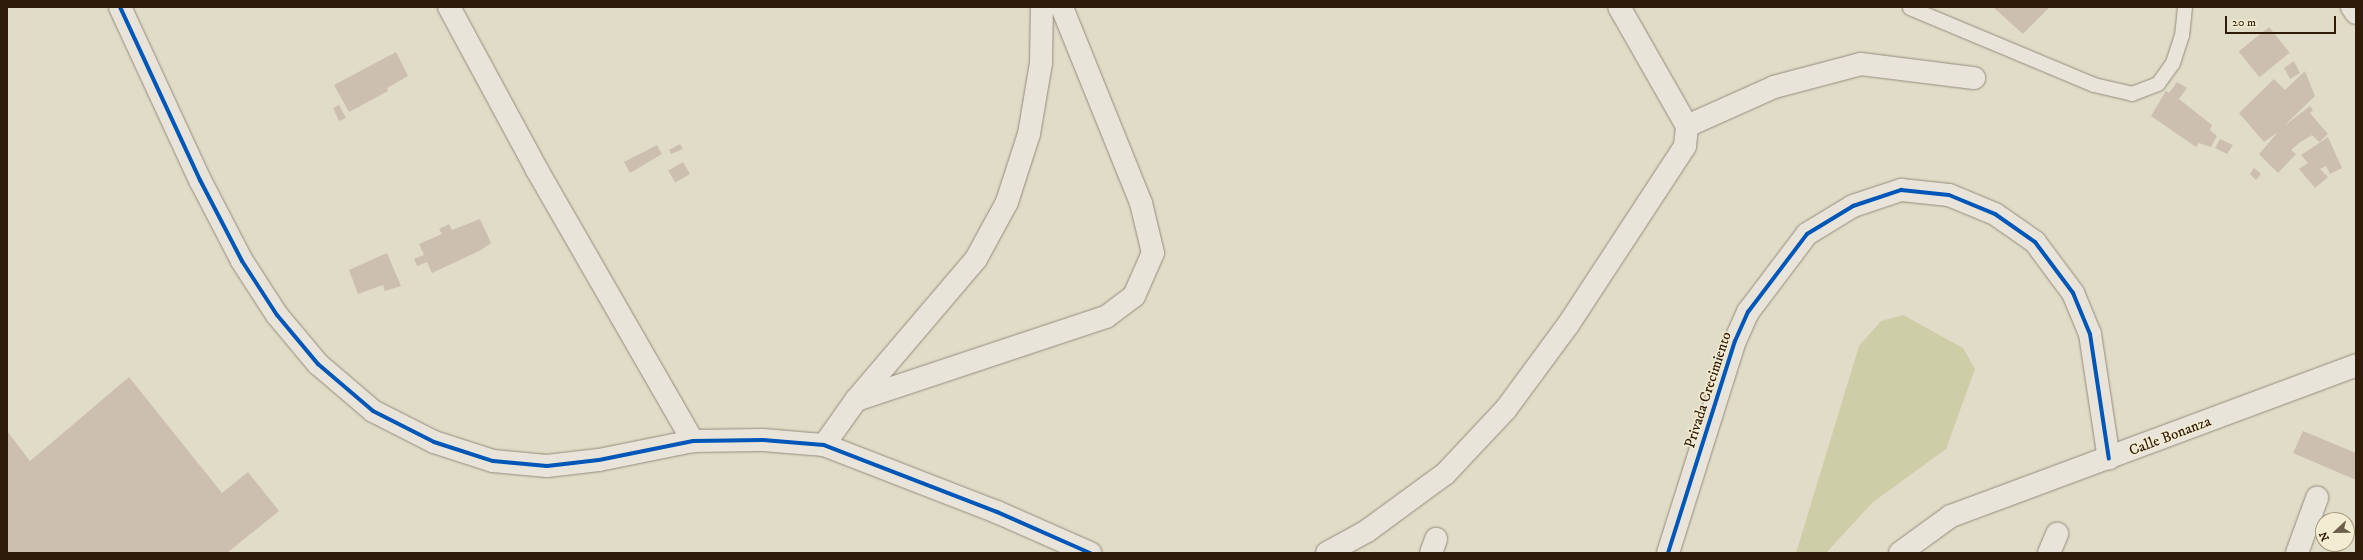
<!DOCTYPE html>
<style>
body{margin:0}
#map{position:relative;width:2363px;height:560px;overflow:hidden;background:#e1dcc7;font-family:"IM FELL DW Pica",serif}
div>[style]{position:absolute}
.green>*{inset:0;background:#cdcea7}
.building>*{inset:0;background:#cdbfb0;transform-origin:0 0}
.roads{filter:drop-shadow(0 0 1px #928c7e) drop-shadow(0 0 1px #928c7e)}
.lane>*{height:14px;margin:-7px;padding:0 7px;transform-origin:7px;border-radius:7px;background:#e8e4da}
.street>*{height:22px;margin:-11px;padding:0 11px;transform-origin:11px;border-radius:11px;background:#e8e4da}
.secondary>*{height:22px;margin:-11px;padding:0 11px;transform-origin:11px;border-radius:11px;background:#e8e4da}
.cycleway>*{height:4px;margin:-2px;padding:0 2px;transform-origin:2px;border-radius:2px;background:#0057b8}
span{translate:-50% -50%;white-space:nowrap;text-align:center;line-height:1.15;-webkit-text-stroke:3px #f3ecd3;paint-order:stroke}
.street-label{font-size:15px;color:#2e1b08}
.frame{position:absolute;inset:0;border:8px solid #2e1b08;pointer-events:none}
.north{position:absolute;left:2315px;top:512px;width:40px;height:40px;box-sizing:border-box;background:#f3ecd3;border:1px solid #a49882;border-radius:50%;rotate:248deg;font-size:11px;font-weight:700;line-height:16px;text-align:center;color:#2e1b08}
.north::after{content:'';display:block;margin:auto;width:14px;height:18px;background:#6d5f4b;clip-path:polygon(50% 0,100% 100%,50% 72%,0 100%)}
.scale{position:absolute;left:2225px;top:16px;width:111px;height:18px;box-sizing:border-box;border:2px solid #2e1b08;border-top:0;padding-left:5px;font-size:12px;line-height:14px;white-space:nowrap;color:#2e1b08;-webkit-text-stroke:3px #f3ecd3;paint-order:stroke}
</style>
<div id="map">
<div class="green">
<i style="clip-path:polygon(1903px 315px,1963px 348px,1975px 369px,1946px 449px,1873px 502px,1826px 553px,1796px 553px,1859px 346px,1881px 321px)"></i>
</div>
<div class="building">
<i style="clip-path:polygon(1993px 7px,2050px 7px,2023px 34px)"></i>
<i style="left:2269px;top:27px;width:33px;height:39px;rotate:51deg"></i>
<i style="clip-path:polygon(396px 52px,408px 76px,387px 88px,388px 91px,349px 112px,334px 85px)"></i>
<i style="clip-path:polygon(2294px 61px,2300px 73px,2290px 79px,2284px 68px)"></i>
<i style="clip-path:polygon(2305px 71px,2315px 96px,2284px 126px,2310px 106px,2313px 110px,2310px 113px,2328px 134px,2319px 142px,2312px 135px,2299px 143px,2291px 150px,2296px 154px,2278px 173px,2259px 154px,2278px 132px,2264px 142px,2239px 113px,2274px 79px,2285px 90px)"></i>
<i style="clip-path:polygon(2177px 82px,2187px 88px,2179px 99px,2212px 125px,2210px 130px,2217px 136px,2211px 147px,2199px 143px,2196px 147px,2151px 116px,2166px 91px,2169px 93px)"></i>
<i style="clip-path:polygon(339px 105px,346px 118px,339px 121px,333px 108px)"></i>
<i style="clip-path:polygon(2328px 137px,2342px 168px,2330px 174px,2326px 166px,2320px 169px,2328px 177px,2315px 188px,2299px 169px,2308px 163px,2301px 155px)"></i>
<i style="clip-path:polygon(2220px 139px,2233px 145px,2227px 154px,2215px 148px)"></i>
<i style="clip-path:polygon(680px 144px,683px 149px,671px 154px,669px 150px)"></i>
<i style="clip-path:polygon(657px 145px,662px 154px,630px 173px,624px 162px)"></i>
<i style="left:683px;top:162px;width:14px;height:17px;rotate:60deg"></i>
<i style="clip-path:polygon(2254px 168px,2261px 174px,2256px 180px,2250px 174px)"></i>
<i style="clip-path:polygon(480px 219px,491px 243px,481px 250px,432px 273px,427px 262px,417px 266px,414px 259px,424px 255px,419px 244px,442px 234px,439px 229px,449px 224px,452px 230px)"></i>
<i style="clip-path:polygon(387px 253px,401px 286px,385px 291px,383px 285px,358px 294px,349px 270px)"></i>
<i style="clip-path:polygon(129px 377px,222px 493px,248px 472px,279px 511px,227px 553px,7px 553px,7px 431px,30px 461px)"></i>
<i style="clip-path:polygon(2303px 431px,2356px 453px,2356px 480px,2293px 453px)"></i>
</div>
<div class="roads">
<div class="lane">
<i style="left:1910px;top:8px;width:199px;rotate:22.7deg"></i>
<i style="left:2094px;top:85px;width:39px;rotate:13deg"></i>
<i style="left:2132px;top:94px;width:28px;rotate:-21deg"></i>
<i style="left:2158px;top:84px;width:26px;rotate:-54deg"></i>
<i style="left:2173px;top:63px;width:28px;rotate:-72deg"></i>
<i style="left:2182px;top:36px;width:29px;rotate:-84deg"></i>
</div>
<div class="street">
<i style="left:120px;top:7px;width:191px;rotate:65.2deg"></i>
<i style="left:200px;top:180px;width:91px;rotate:62.6deg"></i>
<i style="left:242px;top:261px;width:64px;rotate:57.1deg"></i>
<i style="left:277px;top:315px;width:64px;rotate:50.1deg"></i>
<i style="left:318px;top:364px;width:72px;rotate:40.5deg"></i>
<i style="left:373px;top:411px;width:68px;rotate:26.9deg"></i>
<i style="left:434px;top:442px;width:62px;rotate:17.9deg"></i>
<i style="left:493px;top:461px;width:54px;rotate:5.3deg"></i>
<i style="left:547px;top:466px;width:52px;rotate:-6.6deg"></i>
<i style="left:599px;top:460px;width:96px;rotate:-11.4deg"></i>
<i style="left:693px;top:441px;width:70px;rotate:-0.8deg"></i>
<i style="left:763px;top:440px;width:61px;rotate:4.7deg"></i>
<i style="left:824px;top:445px;width:186px;rotate:21.2deg"></i>
<i style="left:997px;top:512px;width:102px;rotate:23.8deg"></i>
<i style="left:449px;top:7px;width:185px;rotate:61.6deg"></i>
<i style="left:537px;top:170px;width:313px;rotate:60.1deg"></i>
<i style="left:1687px;top:126px;width:95px;rotate:-24.1deg"></i>
<i style="left:1774px;top:87px;width:90px;rotate:-14.8deg"></i>
<i style="left:1861px;top:64px;width:114px;rotate:7.1deg"></i>
<i style="left:856px;top:400px;width:263px;rotate:-18.4deg"></i>
<i style="left:1106px;top:317px;width:35px;rotate:-37deg"></i>
<i style="left:1134px;top:296px;width:47px;rotate:-66.2deg"></i>
<i style="left:1153px;top:253px;width:51px;rotate:-103.5deg"></i>
<i style="left:1141px;top:203px;width:211px;rotate:-112deg"></i>
<i style="left:824px;top:445px;width:55px;rotate:-54.6deg"></i>
<i style="left:856px;top:400px;width:185px;rotate:-49.6deg"></i>
<i style="left:976px;top:259px;width:65px;rotate:-61.5deg"></i>
<i style="left:1007px;top:202px;width:71px;rotate:-72.1deg"></i>
<i style="left:1029px;top:134px;width:72px;rotate:-80.4deg"></i>
<i style="left:1041px;top:63px;width:56px;rotate:-89deg"></i>
<i style="left:1327px;top:553px;width:46px;rotate:-28.8deg"></i>
<i style="left:1367px;top:531px;width:97px;rotate:-36.2deg"></i>
<i style="left:1445px;top:474px;width:89px;rotate:-46.8deg"></i>
<i style="left:1506px;top:409px;width:104px;rotate:-53.6deg"></i>
<i style="left:1568px;top:325px;width:214px;rotate:-56.8deg"></i>
<i style="left:1685px;top:146px;width:20px;rotate:-84deg"></i>
<i style="left:1687px;top:126px;width:137px;rotate:-119.7deg"></i>
<i style="left:1431px;top:553px;width:15px;rotate:-70deg"></i>
<i style="left:1668px;top:553px;width:222px;rotate:-72.5deg"></i>
<i style="left:1735px;top:341px;width:32px;rotate:-66deg"></i>
<i style="left:1748px;top:312px;width:98px;rotate:-52.9deg"></i>
<i style="left:1807px;top:234px;width:54px;rotate:-31.3deg"></i>
<i style="left:1853px;top:206px;width:51px;rotate:-18.4deg"></i>
<i style="left:1901px;top:190px;width:48px;rotate:5.9deg"></i>
<i style="left:1949px;top:195px;width:50px;rotate:22.4deg"></i>
<i style="left:1995px;top:214px;width:49px;rotate:35deg"></i>
<i style="left:2035px;top:242px;width:64px;rotate:53.3deg"></i>
<i style="left:2073px;top:293px;width:44px;rotate:67.5deg"></i>
<i style="left:2090px;top:334px;width:126px;rotate:81.4deg"></i>
<i style="left:1900px;top:553px;width:63px;rotate:-36deg"></i>
<i style="left:1951px;top:516px;width:432px;rotate:-20.4deg"></i>
<i style="left:2049px;top:553px;width:21px;rotate:-67deg"></i>
<i style="left:2297px;top:553px;width:59px;rotate:-70deg"></i>
</div>
<div class="secondary">
<i style="left:2352px;top:7px;width:7px;rotate:56deg"></i>
</div>
</div>
<div class="cycleway">
<i style="left:120px;top:7px;width:191px;rotate:65.2deg"></i>
<i style="left:200px;top:180px;width:91px;rotate:62.6deg"></i>
<i style="left:242px;top:261px;width:64px;rotate:57.1deg"></i>
<i style="left:277px;top:315px;width:64px;rotate:50.1deg"></i>
<i style="left:318px;top:364px;width:72px;rotate:40.5deg"></i>
<i style="left:373px;top:411px;width:68px;rotate:26.9deg"></i>
<i style="left:434px;top:442px;width:62px;rotate:17.9deg"></i>
<i style="left:493px;top:461px;width:54px;rotate:5.3deg"></i>
<i style="left:547px;top:466px;width:52px;rotate:-6.6deg"></i>
<i style="left:599px;top:460px;width:96px;rotate:-11.4deg"></i>
<i style="left:693px;top:441px;width:70px;rotate:-0.8deg"></i>
<i style="left:763px;top:440px;width:61px;rotate:4.7deg"></i>
<i style="left:824px;top:445px;width:186px;rotate:21.2deg"></i>
<i style="left:997px;top:512px;width:102px;rotate:23.8deg"></i>
<i style="left:1668px;top:553px;width:222px;rotate:-72.5deg"></i>
<i style="left:1735px;top:341px;width:32px;rotate:-66deg"></i>
<i style="left:1748px;top:312px;width:98px;rotate:-52.9deg"></i>
<i style="left:1807px;top:234px;width:54px;rotate:-31.3deg"></i>
<i style="left:1853px;top:206px;width:51px;rotate:-18.4deg"></i>
<i style="left:1901px;top:190px;width:48px;rotate:5.9deg"></i>
<i style="left:1949px;top:195px;width:50px;rotate:22.4deg"></i>
<i style="left:1995px;top:214px;width:49px;rotate:35deg"></i>
<i style="left:2035px;top:242px;width:64px;rotate:53.3deg"></i>
<i style="left:2073px;top:293px;width:44px;rotate:67.5deg"></i>
<i style="left:2090px;top:334px;width:126px;rotate:81.4deg"></i>
</div>
<div class="street-label">
<span style="left:1708px;top:390px;rotate:-72deg">Privada Crecimiento</span>
<span style="left:2170px;top:436px;rotate:-21deg">Calle Bonanza</span>
</div>
<div class="frame"></div>
<div class="north">N</div>
<div class="scale">20 m</div>
</div>
